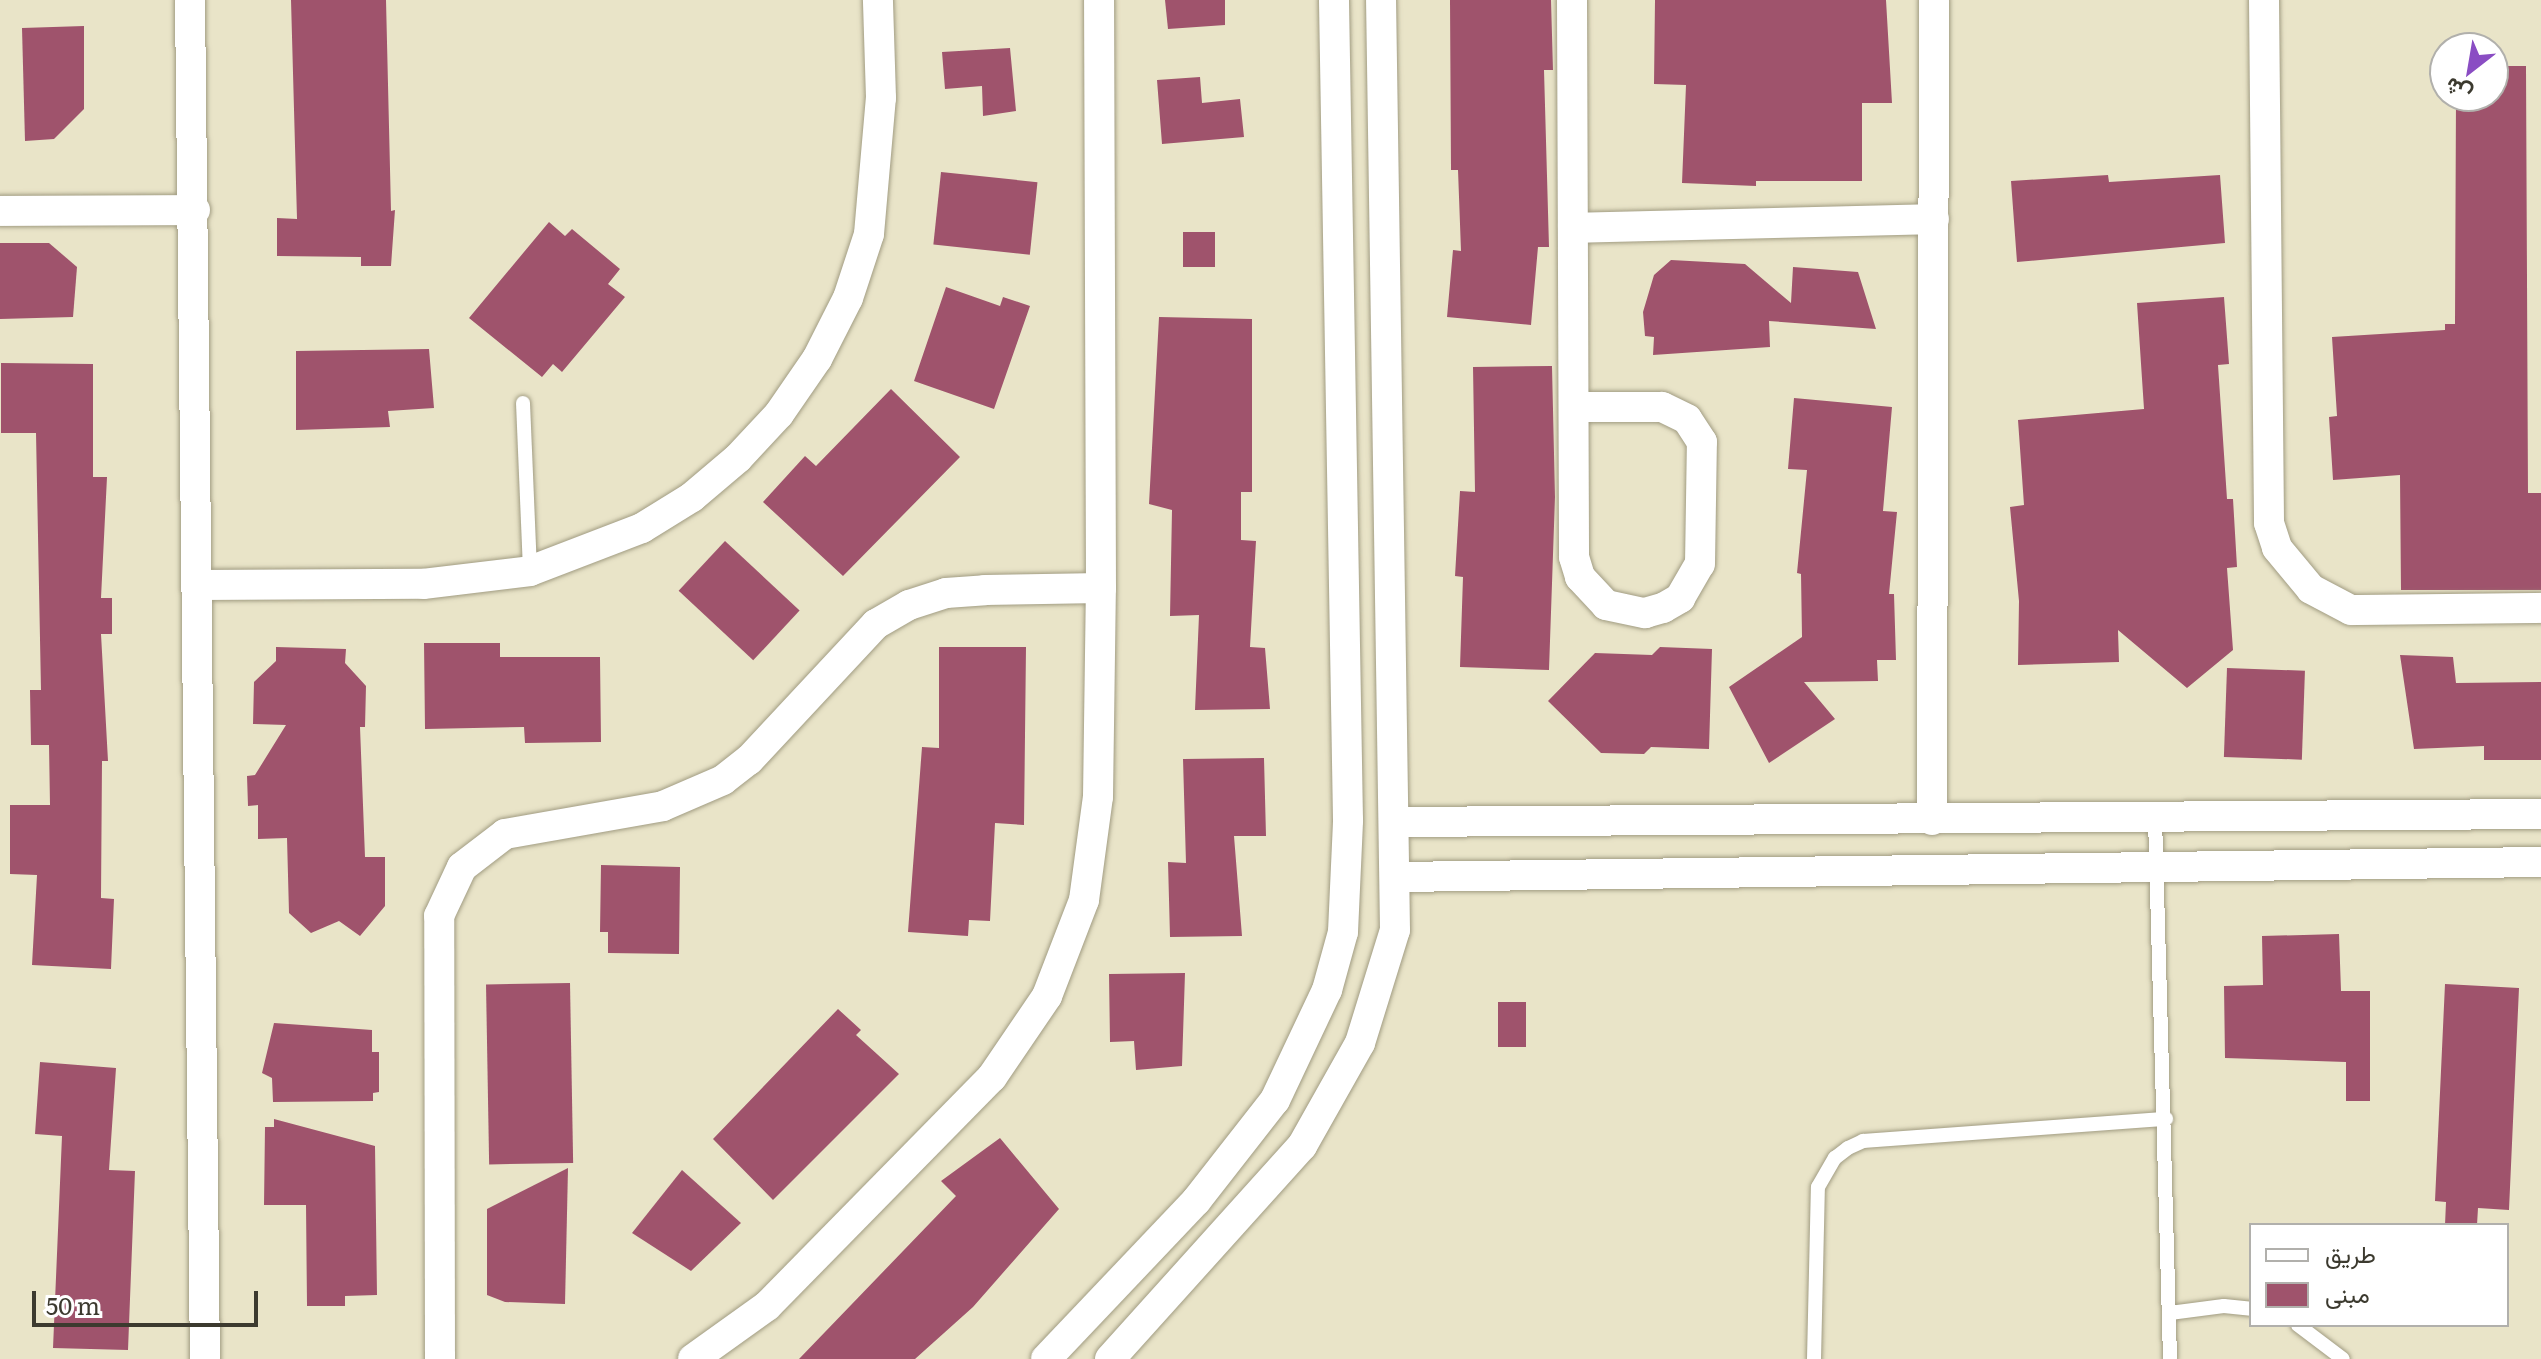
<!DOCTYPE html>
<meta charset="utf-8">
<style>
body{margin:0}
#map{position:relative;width:2541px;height:1359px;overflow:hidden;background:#e9e4c8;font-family:Literata,Vazirmatn,serif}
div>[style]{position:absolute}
.building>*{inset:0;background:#9f536c;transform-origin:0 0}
.roads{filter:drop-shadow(0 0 2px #a19c82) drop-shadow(0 0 2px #a19c82)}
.service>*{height:14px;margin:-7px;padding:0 7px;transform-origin:7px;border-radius:7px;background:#fff}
.minor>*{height:30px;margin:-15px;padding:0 15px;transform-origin:15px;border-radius:15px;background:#fff}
span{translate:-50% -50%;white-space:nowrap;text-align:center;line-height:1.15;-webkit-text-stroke:8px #fff;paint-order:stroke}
.legend{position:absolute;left:2249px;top:1223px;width:260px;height:104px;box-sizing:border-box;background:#fff;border:2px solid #b1b0ac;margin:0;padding:10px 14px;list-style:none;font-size:24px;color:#3c3a2f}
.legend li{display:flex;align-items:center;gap:16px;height:40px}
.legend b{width:40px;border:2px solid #b1b0ac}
.north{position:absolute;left:2429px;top:32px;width:80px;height:80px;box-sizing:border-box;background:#fff;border:2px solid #b1b0ac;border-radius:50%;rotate:211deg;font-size:22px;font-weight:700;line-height:32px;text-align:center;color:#3c3a2f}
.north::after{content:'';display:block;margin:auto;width:28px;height:36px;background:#8a4dc3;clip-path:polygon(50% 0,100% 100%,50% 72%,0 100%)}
.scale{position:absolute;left:32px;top:1291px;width:226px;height:36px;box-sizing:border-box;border:4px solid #3c3a2f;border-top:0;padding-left:10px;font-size:24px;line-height:28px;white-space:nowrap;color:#3c3a2f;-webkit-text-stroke:6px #fff;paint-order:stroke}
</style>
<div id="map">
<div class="building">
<i style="clip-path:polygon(291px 0,386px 0,391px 211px,395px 210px,391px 266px,361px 266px,361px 257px,277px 256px,277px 218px,297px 219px)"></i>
<i style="clip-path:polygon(1165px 0,1225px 0,1225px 25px,1168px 29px)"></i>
<i style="clip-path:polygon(1450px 0,1551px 0,1553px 70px,1544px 70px,1549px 247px,1538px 247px,1531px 325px,1447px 317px,1453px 250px,1461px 251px,1458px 170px,1451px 170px)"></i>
<i style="clip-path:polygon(1655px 0,1886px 0,1892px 103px,1862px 103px,1862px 181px,1756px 181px,1756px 186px,1682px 183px,1686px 85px,1654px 84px)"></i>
<i style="clip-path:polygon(84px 26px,84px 109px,54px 139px,25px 141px,22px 28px)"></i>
<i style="clip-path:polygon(1010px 48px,1016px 111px,983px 116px,982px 86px,945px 89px,942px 52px)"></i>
<i style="clip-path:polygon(2493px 66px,2526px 66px,2528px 493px,2541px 493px,2541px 590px,2401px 590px,2400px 475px,2333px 480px,2329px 417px,2337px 416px,2332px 337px,2445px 330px,2445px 324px,2455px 324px,2456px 96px,2493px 96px)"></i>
<i style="clip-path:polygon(1200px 77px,1202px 103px,1240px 99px,1244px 137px,1162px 144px,1157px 80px)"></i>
<i style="left:941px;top:172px;width:97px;height:73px;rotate:6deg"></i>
<i style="clip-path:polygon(2108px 175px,2109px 182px,2220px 175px,2225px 243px,2017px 262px,2011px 181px)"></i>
<i style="clip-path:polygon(549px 222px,565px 236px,572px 229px,620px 269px,608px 284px,625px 297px,562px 372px,553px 364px,542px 377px,469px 318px)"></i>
<i style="left:1183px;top:232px;width:32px;height:35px"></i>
<i style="clip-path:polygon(0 243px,49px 243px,77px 267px,73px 317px,0 319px)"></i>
<i style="clip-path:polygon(1671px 260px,1745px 264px,1791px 303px,1793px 267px,1858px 272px,1876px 329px,1769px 321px,1770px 347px,1653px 355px,1654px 337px,1645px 336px,1643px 312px,1654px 275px)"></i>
<i style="clip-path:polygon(946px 287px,1000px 306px,1003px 297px,1030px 306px,994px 409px,914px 381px)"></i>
<i style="clip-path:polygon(2224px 297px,2229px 364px,2218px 365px,2227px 499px,2233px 499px,2237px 567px,2227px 568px,2233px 650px,2187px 688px,2118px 630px,2119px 662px,2018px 665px,2019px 601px,2010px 507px,2024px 505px,2018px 420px,2144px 409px,2137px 303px)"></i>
<i style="clip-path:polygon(1159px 317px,1252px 319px,1252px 492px,1241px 492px,1241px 540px,1256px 541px,1250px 647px,1265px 648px,1270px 709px,1195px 710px,1199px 615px,1170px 616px,1172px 510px,1149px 504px)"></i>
<i style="clip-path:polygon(429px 349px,434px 408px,388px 411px,390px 427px,296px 430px,296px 351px)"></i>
<i style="clip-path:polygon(1px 363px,93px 364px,93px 477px,107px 477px,101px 598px,112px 598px,112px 634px,101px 634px,108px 761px,102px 761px,101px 898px,114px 899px,111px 969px,32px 965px,37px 875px,10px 874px,10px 805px,50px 805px,49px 745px,31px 745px,30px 690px,41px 690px,36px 433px,1px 433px)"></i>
<i style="clip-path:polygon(1552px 366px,1555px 497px,1549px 670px,1460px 667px,1463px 577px,1455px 576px,1460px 491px,1475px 492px,1473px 367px)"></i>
<i style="clip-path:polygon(891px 389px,960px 457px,843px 576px,763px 502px,805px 456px,816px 466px)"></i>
<i style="clip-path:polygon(1794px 398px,1892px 407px,1883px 511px,1897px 512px,1889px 594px,1894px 594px,1896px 660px,1877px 660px,1878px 681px,1804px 682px,1835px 719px,1769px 763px,1729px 687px,1802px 637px,1801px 574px,1797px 573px,1807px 470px,1788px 469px)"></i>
<i style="left:725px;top:541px;width:102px;height:68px;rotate:43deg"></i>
<i style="clip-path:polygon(424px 643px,500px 643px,500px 657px,600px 657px,601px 742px,525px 743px,524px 727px,425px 729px)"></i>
<i style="clip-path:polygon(276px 647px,346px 649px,345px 663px,366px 686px,365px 727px,360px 727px,365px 857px,385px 857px,385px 906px,360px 936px,339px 921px,311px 933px,289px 913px,287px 838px,258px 839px,258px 805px,248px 806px,247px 776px,255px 775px,286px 725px,253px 724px,254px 682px,276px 661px)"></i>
<i style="clip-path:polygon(939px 647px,1026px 647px,1024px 825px,995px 823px,990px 921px,969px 920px,968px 936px,908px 932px,922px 747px,939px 748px)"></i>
<i style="clip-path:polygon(1660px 647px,1712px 649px,1709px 749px,1651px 747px,1644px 754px,1601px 753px,1548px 701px,1595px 653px,1652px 655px)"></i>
<i style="clip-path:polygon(2400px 655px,2453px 657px,2456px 683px,2541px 682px,2541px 760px,2484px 760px,2484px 746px,2414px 749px)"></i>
<i style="left:2227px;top:668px;width:78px;height:89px;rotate:2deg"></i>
<i style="clip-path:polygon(1264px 758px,1266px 836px,1234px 836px,1242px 936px,1170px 937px,1168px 862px,1186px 863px,1183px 759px)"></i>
<i style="clip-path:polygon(601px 865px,680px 867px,679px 954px,608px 953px,608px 932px,600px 932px)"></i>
<i style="clip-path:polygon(2339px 934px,2341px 991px,2370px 991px,2370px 1101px,2346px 1101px,2346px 1062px,2225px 1058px,2224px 986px,2263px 985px,2262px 936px)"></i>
<i style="clip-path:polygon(1185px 973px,1182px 1066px,1136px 1070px,1134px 1041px,1110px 1042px,1109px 974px)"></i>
<i style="left:570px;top:983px;width:180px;height:84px;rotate:89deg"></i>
<i style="clip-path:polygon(2445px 984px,2519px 988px,2509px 1210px,2478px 1208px,2477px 1225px,2445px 1225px,2446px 1202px,2435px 1201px)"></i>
<i style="left:1498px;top:1002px;width:28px;height:45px"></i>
<i style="clip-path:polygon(838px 1009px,861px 1030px,856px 1035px,899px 1074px,773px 1200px,713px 1139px)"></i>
<i style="clip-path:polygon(274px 1023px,372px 1030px,372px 1052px,379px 1052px,379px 1092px,373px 1093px,373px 1101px,273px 1102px,272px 1078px,262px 1073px)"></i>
<i style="clip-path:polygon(40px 1062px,116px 1068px,109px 1170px,135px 1171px,128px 1350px,53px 1348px,62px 1136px,35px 1134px)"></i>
<i style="clip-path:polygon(274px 1119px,375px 1146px,377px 1295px,345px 1296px,345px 1306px,307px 1306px,306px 1205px,264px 1205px,265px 1127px,274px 1127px)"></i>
<i style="clip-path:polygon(1000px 1138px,1059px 1209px,973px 1307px,915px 1359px,799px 1359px,956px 1196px,941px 1181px)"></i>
<i style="clip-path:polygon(568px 1168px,565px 1304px,505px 1302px,487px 1295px,487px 1209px)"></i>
<i style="clip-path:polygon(682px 1170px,741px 1223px,691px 1271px,632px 1233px)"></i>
</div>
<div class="roads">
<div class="service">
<i style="left:523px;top:403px;width:168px;rotate:87.6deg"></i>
<i style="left:2155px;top:818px;width:541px;rotate:88.41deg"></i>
<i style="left:2170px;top:1313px;width:54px;rotate:-7.4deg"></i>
<i style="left:2224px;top:1306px;width:27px;rotate:6deg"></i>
<i style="left:2298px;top:1325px;width:56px;rotate:37.1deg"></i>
<i style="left:1814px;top:1359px;width:172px;rotate:-88.7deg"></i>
<i style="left:1818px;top:1187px;width:34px;rotate:-60deg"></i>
<i style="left:1835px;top:1158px;width:16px;rotate:-38deg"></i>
<i style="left:1848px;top:1148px;width:17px;rotate:-25deg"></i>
<i style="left:1863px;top:1141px;width:304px;rotate:-4.2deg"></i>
</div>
<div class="minor">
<i style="left:190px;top:0;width:1359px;rotate:89.37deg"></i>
<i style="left:1572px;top:0;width:557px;rotate:89.79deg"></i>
<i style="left:1574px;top:557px;width:21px;rotate:73deg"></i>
<i style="left:1580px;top:577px;width:38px;rotate:47deg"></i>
<i style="left:1606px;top:605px;width:40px;rotate:12deg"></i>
<i style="left:1645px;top:613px;width:19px;rotate:-16deg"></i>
<i style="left:1663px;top:608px;width:20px;rotate:-30deg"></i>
<i style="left:1680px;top:598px;width:39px;rotate:-60deg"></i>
<i style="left:1700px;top:564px;width:122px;rotate:-89.1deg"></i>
<i style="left:1702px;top:442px;width:27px;rotate:-123deg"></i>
<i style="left:1687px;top:419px;width:28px;rotate:-154deg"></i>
<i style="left:1662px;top:407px;width:88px;rotate:180deg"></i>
<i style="left:2264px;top:0;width:523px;rotate:89.45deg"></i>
<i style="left:2269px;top:523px;width:26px;rotate:72deg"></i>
<i style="left:2277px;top:548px;width:53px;rotate:50.3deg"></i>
<i style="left:2311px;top:589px;width:45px;rotate:27.7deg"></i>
<i style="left:2351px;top:610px;width:190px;rotate:-0.6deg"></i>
<i style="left:0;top:211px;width:195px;rotate:-0.3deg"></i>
<i style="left:1573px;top:228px;width:361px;rotate:-1.4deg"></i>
<i style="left:199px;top:585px;width:224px;rotate:-0.3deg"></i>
<i style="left:423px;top:584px;width:108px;rotate:-6.9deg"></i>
<i style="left:530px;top:571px;width:120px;rotate:-21deg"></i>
<i style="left:642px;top:528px;width:59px;rotate:-31.8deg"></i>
<i style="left:692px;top:497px;width:60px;rotate:-40.3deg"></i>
<i style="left:738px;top:458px;width:60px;rotate:-47deg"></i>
<i style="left:779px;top:414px;width:67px;rotate:-55.4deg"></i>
<i style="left:817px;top:359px;width:68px;rotate:-63.1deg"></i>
<i style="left:848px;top:298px;width:67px;rotate:-71.8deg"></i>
<i style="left:869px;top:234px;width:137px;rotate:-85deg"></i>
<i style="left:881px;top:98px;width:98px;rotate:-91.8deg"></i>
<i style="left:1932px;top:820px;width:820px;rotate:-89.86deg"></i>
<i style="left:1397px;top:822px;width:1144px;rotate:-0.4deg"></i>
<i style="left:1396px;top:877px;width:1145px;rotate:-0.75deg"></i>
<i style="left:440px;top:1359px;width:443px;rotate:-90.1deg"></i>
<i style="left:439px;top:916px;width:54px;rotate:-64.9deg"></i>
<i style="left:462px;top:867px;width:54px;rotate:-37.5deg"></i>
<i style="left:505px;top:834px;width:160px;rotate:-10deg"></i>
<i style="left:663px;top:806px;width:65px;rotate:-23.4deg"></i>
<i style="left:723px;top:780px;width:33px;rotate:-38deg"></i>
<i style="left:749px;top:760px;width:186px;rotate:-47deg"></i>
<i style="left:876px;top:624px;width:38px;rotate:-30deg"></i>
<i style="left:909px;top:605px;width:39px;rotate:-18deg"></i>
<i style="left:946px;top:593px;width:39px;rotate:-4deg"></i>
<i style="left:985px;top:590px;width:116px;rotate:-1deg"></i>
<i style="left:693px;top:1359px;width:91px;rotate:-35.6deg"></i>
<i style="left:767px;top:1306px;width:321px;rotate:-45.5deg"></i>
<i style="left:992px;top:1077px;width:98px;rotate:-55.8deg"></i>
<i style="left:1047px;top:996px;width:103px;rotate:-68.9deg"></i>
<i style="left:1084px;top:900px;width:104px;rotate:-82.3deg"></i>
<i style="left:1098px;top:797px;width:209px;rotate:-89.2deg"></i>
<i style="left:1101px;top:588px;width:588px;rotate:-90.19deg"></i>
<i style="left:1046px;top:1359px;width:218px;rotate:-46.5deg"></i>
<i style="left:1196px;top:1201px;width:128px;rotate:-52deg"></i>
<i style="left:1275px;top:1100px;width:122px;rotate:-64.7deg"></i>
<i style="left:1327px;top:990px;width:60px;rotate:-74.6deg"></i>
<i style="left:1343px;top:932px;width:112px;rotate:-87.4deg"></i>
<i style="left:1348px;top:820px;width:820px;rotate:-90.98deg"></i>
<i style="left:1110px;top:1359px;width:287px;rotate:-48deg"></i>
<i style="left:1302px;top:1146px;width:118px;rotate:-60.6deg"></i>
<i style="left:1360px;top:1043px;width:118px;rotate:-72.8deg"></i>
<i style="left:1395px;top:930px;width:930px;rotate:-90.86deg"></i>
</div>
</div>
<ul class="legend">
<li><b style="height:10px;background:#fff"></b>طريق</li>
<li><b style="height:22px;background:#9f536c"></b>مبنى</li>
</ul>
<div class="north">ش</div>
<div class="scale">50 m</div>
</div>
